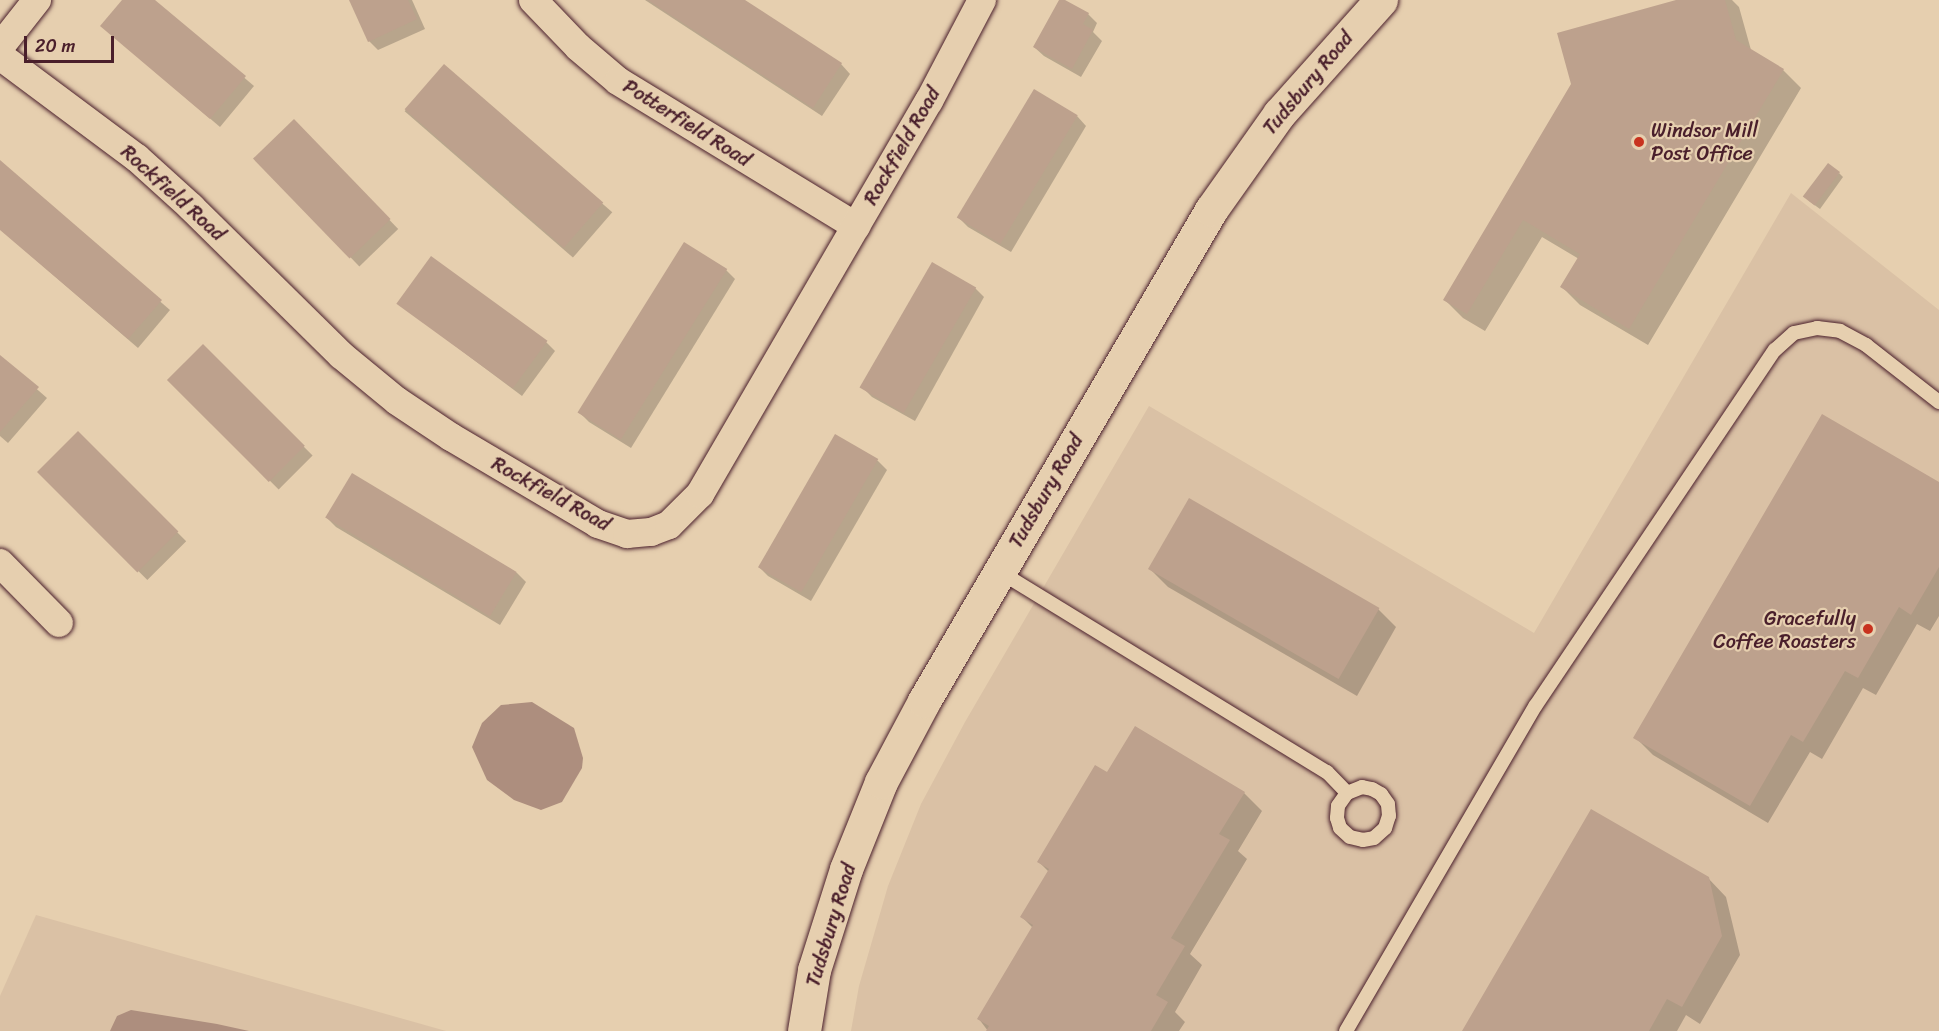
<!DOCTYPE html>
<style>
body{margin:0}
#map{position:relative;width:1939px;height:1031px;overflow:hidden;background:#e6cfaf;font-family:Sriracha,sans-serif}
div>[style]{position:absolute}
.built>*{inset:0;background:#dac1a5}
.water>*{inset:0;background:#ad8e7e}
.shadow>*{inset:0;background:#0003;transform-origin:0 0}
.building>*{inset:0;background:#bda18d;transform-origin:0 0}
.roads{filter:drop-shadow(0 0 2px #4a1f2b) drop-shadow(0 0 2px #4a1f2b)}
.service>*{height:14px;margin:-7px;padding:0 7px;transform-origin:7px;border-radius:7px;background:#e6cfaf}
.minor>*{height:28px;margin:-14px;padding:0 14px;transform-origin:14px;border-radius:14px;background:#e6cfaf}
.tertiary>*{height:33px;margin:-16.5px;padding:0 16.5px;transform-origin:16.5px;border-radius:16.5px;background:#e6cfaf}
.dots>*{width:16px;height:16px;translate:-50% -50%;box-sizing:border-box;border:3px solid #e6cfaf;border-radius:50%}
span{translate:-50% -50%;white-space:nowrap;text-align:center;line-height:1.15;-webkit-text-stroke:4.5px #e6cfaf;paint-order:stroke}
.street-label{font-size:20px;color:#4a1f2b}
.poi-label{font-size:20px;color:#4a1f2b}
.left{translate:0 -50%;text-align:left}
.right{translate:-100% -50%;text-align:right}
.scale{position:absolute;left:24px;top:36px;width:90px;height:27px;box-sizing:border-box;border:3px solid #4a1f2b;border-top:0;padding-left:8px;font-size:18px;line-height:21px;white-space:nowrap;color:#4a1f2b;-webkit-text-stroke:4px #e6cfaf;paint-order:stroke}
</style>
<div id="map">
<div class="built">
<i style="clip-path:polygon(1791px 193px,1939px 310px,1939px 1031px,851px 1031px,859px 986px,888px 886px,921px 804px,965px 722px,1149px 406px,1534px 633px)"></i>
<i style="clip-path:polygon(36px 915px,446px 1031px,0 1031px,0 996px)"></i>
</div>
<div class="water">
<i style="clip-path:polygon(532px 702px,574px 728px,583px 758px,582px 768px,562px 802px,541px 810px,514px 800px,487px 780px,472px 747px,482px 723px,501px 705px)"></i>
<i style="clip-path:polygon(131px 1010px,217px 1024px,249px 1031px,110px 1031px,117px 1016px)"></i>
</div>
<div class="shadow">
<i style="clip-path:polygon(124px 0,153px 0,254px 86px,220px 127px,112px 35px)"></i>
<i style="clip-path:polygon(351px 0,412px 0,425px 29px,378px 50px,369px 41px)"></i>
<i style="clip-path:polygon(645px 0,743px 0,841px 64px,850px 74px,822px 116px)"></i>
<i style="clip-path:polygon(1061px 0,1088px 14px,1097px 23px,1093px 32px,1102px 41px,1081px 77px,1044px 56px,1034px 47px)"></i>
<i style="clip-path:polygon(1681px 0,1732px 0,1739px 7px,1751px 50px,1783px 70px,1801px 88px,1648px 345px,1580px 305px,1562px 287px,1579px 259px,1542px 237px,1485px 331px,1463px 318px,1445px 300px)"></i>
<i style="left:444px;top:66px;width:223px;height:60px;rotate:41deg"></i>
<i style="clip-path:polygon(1077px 116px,1086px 126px,1011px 252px,968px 227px,959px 218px)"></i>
<i style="left:294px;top:121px;width:150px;height:54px;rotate:46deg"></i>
<i style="clip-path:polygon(0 163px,170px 310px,138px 348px,0 229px)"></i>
<i style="clip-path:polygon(1839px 173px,1843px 177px,1820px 209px,1809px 201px)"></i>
<i style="clip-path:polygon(726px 270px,735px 279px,631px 448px,589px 422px,580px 413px)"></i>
<i style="clip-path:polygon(975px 288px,984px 297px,915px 421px,872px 397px,863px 388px)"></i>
<i style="clip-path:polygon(398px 303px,546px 342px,555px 351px,522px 396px)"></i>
<i style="left:203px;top:346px;width:155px;height:48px;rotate:45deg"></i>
<i style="clip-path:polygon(0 357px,47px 398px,8px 443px,0 436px)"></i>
<i style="left:78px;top:433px;width:153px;height:55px;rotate:45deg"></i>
<i style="clip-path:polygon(835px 436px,878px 461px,887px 470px,811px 601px,768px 576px,759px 567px)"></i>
<i style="clip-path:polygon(353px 475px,517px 573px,526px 582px,500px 625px,336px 527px,327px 518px)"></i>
<i style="clip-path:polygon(1939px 484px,1939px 616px,1930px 631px,1917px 624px,1876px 695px,1863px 688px,1822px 759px,1810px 752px,1768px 823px,1653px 755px,1635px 737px)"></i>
<i style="clip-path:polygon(1150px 569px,1378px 609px,1396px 627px,1357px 696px,1168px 587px)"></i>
<i style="clip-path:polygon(1108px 774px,1244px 793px,1262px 811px,1238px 851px,1247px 859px,1190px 954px,1202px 965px,1175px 1012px,1185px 1022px,1179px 1031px,988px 1031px,979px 1019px,1033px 928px,1022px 917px,1049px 872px,1038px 861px)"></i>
<i style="clip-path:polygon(1708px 878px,1726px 897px,1740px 955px,1700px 1024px,1686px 1015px,1677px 1031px,1464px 1031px)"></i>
</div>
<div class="building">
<i style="clip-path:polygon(122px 0,155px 0,246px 76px,210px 119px,100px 26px)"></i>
<i style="clip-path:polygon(349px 0,408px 0,417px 19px,368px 42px)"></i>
<i style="clip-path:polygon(648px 0,745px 0,842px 63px,813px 108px)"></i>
<i style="clip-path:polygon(1059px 0,1065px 0,1089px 13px,1083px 24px,1093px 30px,1072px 69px,1033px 47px)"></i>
<i style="clip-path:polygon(1676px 0,1725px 0,1736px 40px,1784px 69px,1629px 329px,1560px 287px,1580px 254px,1523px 220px,1467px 314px,1443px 300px,1571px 84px,1557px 33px)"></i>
<i style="left:444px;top:64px;width:211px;height:60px;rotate:41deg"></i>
<i style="left:1034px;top:89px;width:51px;height:150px;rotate:31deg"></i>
<i style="left:294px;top:119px;width:139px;height:57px;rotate:46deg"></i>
<i style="clip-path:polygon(0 160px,162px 300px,128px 339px,0 230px)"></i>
<i style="left:1828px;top:163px;width:15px;height:42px;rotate:37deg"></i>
<i style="left:684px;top:242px;width:51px;height:201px;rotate:32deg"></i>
<i style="left:431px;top:256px;width:144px;height:59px;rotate:36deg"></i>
<i style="left:932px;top:262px;width:51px;height:145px;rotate:30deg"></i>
<i style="left:203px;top:344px;width:144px;height:51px;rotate:45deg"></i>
<i style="clip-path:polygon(0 355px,39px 387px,0 432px)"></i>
<i style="clip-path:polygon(1822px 414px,1939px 482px,1939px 567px,1911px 615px,1899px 607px,1858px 678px,1845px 671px,1803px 742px,1791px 735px,1750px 806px,1633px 738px)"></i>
<i style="left:78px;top:431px;width:142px;height:58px;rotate:45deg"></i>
<i style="left:835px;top:434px;width:50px;height:154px;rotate:30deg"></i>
<i style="left:352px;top:473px;width:192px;height:52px;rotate:31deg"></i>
<i style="left:1189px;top:498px;width:220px;height:82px;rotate:30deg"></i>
<i style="clip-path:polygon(1135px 726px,1245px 792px,1219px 834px,1230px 840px,1171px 938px,1185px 946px,1156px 995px,1168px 1002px,1151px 1031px,986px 1031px,989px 1026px,977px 1019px,1033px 925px,1020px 917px,1049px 869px,1037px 862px,1095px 765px,1107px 772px)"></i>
<i style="clip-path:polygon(1591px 809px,1709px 877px,1722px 936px,1682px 1007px,1667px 999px,1649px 1031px,1462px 1031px)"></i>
</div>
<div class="roads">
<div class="service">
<i style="left:1000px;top:572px;width:383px;rotate:31.5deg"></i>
<i style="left:1327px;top:772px;width:29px;rotate:46deg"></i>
<i style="left:1347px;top:793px;width:16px;rotate:125deg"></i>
<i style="left:1338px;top:806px;width:12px;rotate:95deg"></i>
<i style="left:1337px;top:818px;width:10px;rotate:73deg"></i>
<i style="left:1340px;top:828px;width:13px;rotate:42deg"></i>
<i style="left:1350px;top:837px;width:13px;rotate:13deg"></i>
<i style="left:1363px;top:840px;width:11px;rotate:-10deg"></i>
<i style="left:1374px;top:838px;width:15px;rotate:-42deg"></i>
<i style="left:1385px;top:828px;width:13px;rotate:-72deg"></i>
<i style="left:1389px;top:816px;width:12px;rotate:-95deg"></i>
<i style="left:1388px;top:804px;width:12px;rotate:-125deg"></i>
<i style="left:1381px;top:794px;width:10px;rotate:-151deg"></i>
<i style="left:1372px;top:789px;width:10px;rotate:-169deg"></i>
<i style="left:1362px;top:787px;width:16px;rotate:158deg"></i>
<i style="left:1346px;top:1031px;width:377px;rotate:-59.8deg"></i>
<i style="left:1536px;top:705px;width:428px;rotate:-56.1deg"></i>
<i style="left:1775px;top:350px;width:25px;rotate:-42deg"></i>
<i style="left:1794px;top:333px;width:24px;rotate:-12deg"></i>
<i style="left:1817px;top:328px;width:23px;rotate:7deg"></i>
<i style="left:1840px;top:331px;width:30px;rotate:28deg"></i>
<i style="left:1866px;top:345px;width:93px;rotate:38deg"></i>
</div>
<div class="minor">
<i style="left:533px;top:0;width:65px;rotate:46.2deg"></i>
<i style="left:578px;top:47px;width:52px;rotate:40.4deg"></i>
<i style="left:618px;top:81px;width:279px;rotate:31.4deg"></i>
<i style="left:0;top:47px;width:60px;rotate:-51.8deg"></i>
<i style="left:0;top:56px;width:171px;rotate:36.7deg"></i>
<i style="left:137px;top:158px;width:73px;rotate:42.2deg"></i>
<i style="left:191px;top:207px;width:211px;rotate:44.6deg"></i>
<i style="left:341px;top:355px;width:72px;rotate:39.4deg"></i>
<i style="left:397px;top:401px;width:65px;rotate:33.7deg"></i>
<i style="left:451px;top:437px;width:171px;rotate:30.6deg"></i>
<i style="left:598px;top:524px;width:31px;rotate:19deg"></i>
<i style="left:627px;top:534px;width:24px;rotate:-5deg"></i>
<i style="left:651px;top:532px;width:19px;rotate:-21deg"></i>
<i style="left:669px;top:525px;width:44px;rotate:-45deg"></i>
<i style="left:700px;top:494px;width:455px;rotate:-59.8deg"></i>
<i style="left:929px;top:101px;width:114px;rotate:-62.3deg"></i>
<i style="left:0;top:563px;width:84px;rotate:45.5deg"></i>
</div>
<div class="tertiary">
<i style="left:804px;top:1031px;width:62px;rotate:-80.7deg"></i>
<i style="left:814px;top:970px;width:106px;rotate:-72.4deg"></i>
<i style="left:846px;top:869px;width:94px;rotate:-68.1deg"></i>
<i style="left:881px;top:782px;width:92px;rotate:-62deg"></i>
<i style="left:924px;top:701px;width:569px;rotate:-59.69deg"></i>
<i style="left:1211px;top:210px;width:118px;rotate:-54.7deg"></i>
<i style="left:1279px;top:114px;width:153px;rotate:-48.2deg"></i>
</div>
</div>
<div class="dots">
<i style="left:1639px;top:142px;background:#c8321e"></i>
<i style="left:1868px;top:629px;background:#c8321e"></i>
</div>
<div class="street-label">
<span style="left:1308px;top:83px;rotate:-50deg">Tudsbury Road</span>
<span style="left:687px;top:123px;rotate:32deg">Potterfield Road</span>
<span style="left:902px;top:146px;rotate:-60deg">Rockfield Road</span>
<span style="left:173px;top:193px;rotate:42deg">Rockfield Road</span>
<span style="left:1046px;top:491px;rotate:-60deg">Tudsbury Road</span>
<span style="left:551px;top:494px;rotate:29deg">Rockfield Road</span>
<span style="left:831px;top:925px;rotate:-73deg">Tudsbury Road</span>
</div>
<div class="poi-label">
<span class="left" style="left:1651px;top:142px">Windsor Mill<br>Post Office</span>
<span class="right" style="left:1856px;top:630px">Gracefully<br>Coffee Roasters</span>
</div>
<div class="scale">20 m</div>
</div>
